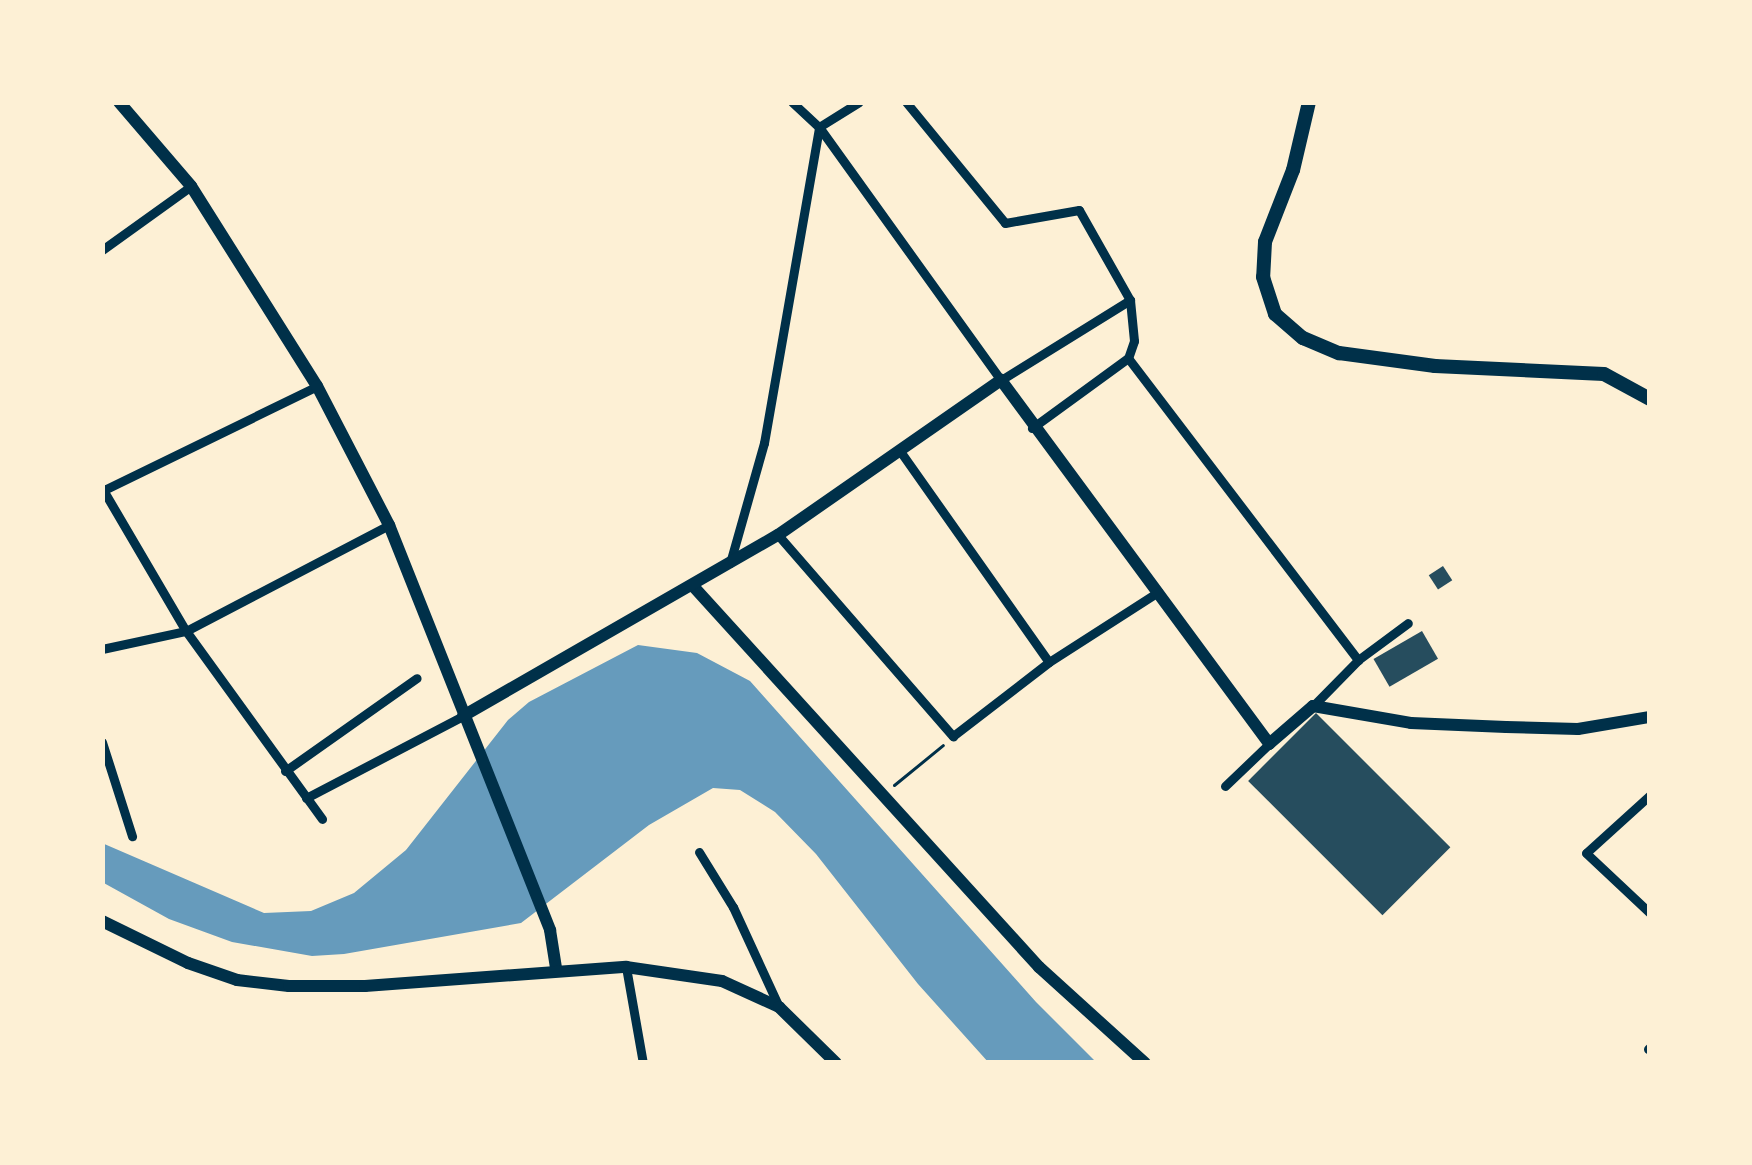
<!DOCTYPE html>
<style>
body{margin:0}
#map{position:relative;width:1752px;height:1165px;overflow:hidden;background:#fdf0d5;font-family:"Open Sans",sans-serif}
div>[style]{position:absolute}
.water>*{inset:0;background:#669bbc}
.building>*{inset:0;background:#264d5e;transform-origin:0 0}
.path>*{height:3px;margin:-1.5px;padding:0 1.5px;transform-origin:1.5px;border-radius:1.5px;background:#003049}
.minor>*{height:9px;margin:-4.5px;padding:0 4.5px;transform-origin:4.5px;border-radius:4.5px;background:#003049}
.tertiary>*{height:12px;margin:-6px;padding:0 6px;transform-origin:6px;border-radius:6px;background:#003049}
.secondary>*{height:14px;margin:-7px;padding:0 7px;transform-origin:7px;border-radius:7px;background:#003049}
span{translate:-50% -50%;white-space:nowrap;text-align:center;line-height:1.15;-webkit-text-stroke:12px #fdf0d5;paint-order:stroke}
.frame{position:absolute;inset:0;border:105px solid #fdf0d5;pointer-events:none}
</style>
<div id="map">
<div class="water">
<i style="clip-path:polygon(638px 645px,697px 653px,750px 681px,1036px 1002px,1097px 1063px,989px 1063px,918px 984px,816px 854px,775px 812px,740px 790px,713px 788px,649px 825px,521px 923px,344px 954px,312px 956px,232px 942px,169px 919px,102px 882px,102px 843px,264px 913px,311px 911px,354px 893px,406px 850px,508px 720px,529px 702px)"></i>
</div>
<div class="building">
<i style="left:1443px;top:566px;width:17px;height:17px;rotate:57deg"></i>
<i style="left:1422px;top:631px;width:32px;height:56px;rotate:60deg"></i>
<i style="left:1316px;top:713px;width:190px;height:96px;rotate:45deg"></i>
</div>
<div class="path">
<i style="left:894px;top:785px;width:63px;rotate:-39.2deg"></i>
</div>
<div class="minor">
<i style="left:792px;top:102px;width:37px;rotate:43deg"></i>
<i style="left:819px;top:127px;width:312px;rotate:54.3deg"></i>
<i style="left:1001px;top:380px;width:152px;rotate:-31.8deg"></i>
<i style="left:906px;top:102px;width:156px;rotate:50.7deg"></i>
<i style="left:1005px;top:223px;width:75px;rotate:-10deg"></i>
<i style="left:1079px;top:210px;width:103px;rotate:60.5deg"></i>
<i style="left:1130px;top:300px;width:41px;rotate:84.4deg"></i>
<i style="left:1134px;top:341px;width:18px;rotate:109deg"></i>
<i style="left:1128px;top:358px;width:119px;rotate:143.9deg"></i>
<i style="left:102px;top:250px;width:110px;rotate:-35.7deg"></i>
<i style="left:1128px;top:358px;width:380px;rotate:52.7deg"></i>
<i style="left:900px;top:451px;width:258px;rotate:54.8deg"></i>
<i style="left:102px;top:488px;width:166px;rotate:59.6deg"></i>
<i style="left:186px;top:631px;width:232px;rotate:54.1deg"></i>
<i style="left:102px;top:491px;width:239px;rotate:-26deg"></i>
<i style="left:778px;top:535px;width:267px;rotate:49deg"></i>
<i style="left:953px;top:736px;width:121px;rotate:-37.6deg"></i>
<i style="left:1049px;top:662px;width:130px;rotate:-32.7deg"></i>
<i style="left:730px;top:563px;width:125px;rotate:-74.2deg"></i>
<i style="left:764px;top:443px;width:321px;rotate:-80.1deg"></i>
<i style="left:819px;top:127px;width:47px;rotate:-32deg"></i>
<i style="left:102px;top:649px;width:86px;rotate:-12.1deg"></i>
<i style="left:186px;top:631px;width:229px;rotate:-27.6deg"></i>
<i style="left:1313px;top:706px;width:64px;rotate:-45.6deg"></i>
<i style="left:1358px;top:660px;width:62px;rotate:-36.5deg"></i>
<i style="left:102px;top:742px;width:99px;rotate:72.3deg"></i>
<i style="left:285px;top:771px;width:161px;rotate:-35.2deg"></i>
<i style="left:1225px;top:786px;width:61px;rotate:-43.7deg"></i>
<i style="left:1650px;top:795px;width:86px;rotate:137.8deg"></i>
<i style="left:1586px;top:853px;width:88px;rotate:43.2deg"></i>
<i style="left:306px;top:798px;width:177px;rotate:-27.6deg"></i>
<i style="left:699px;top:852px;width:65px;rotate:58.3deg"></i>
<i style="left:733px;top:907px;width:110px;rotate:65.3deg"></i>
<i style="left:626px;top:967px;width:97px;rotate:80deg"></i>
<i style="left:1648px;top:1049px;width:3px;rotate:-45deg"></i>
</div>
<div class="tertiary">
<i style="left:119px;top:102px;width:111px;rotate:49.4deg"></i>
<i style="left:191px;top:186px;width:236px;rotate:57.8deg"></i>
<i style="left:317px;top:386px;width:157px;rotate:62.6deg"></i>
<i style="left:389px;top:525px;width:436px;rotate:68.3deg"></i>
<i style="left:550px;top:930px;width:38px;rotate:81deg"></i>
<i style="left:693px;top:586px;width:515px;rotate:47.76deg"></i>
<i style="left:1039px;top:967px;width:143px;rotate:42.2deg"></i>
<i style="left:463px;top:716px;width:363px;rotate:-29.9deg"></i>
<i style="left:778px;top:535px;width:272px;rotate:-34.8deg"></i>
<i style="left:1001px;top:380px;width:452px;rotate:53.6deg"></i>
<i style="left:1269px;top:744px;width:58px;rotate:-40.8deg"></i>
<i style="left:1313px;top:706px;width:99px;rotate:9.8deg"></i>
<i style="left:1411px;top:723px;width:95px;rotate:2.4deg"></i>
<i style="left:1506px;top:727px;width:72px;rotate:1.6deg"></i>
<i style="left:1578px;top:729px;width:73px;rotate:-9.5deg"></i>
<i style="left:102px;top:921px;width:96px;rotate:26deg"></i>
<i style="left:188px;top:963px;width:52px;rotate:19.1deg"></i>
<i style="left:237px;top:980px;width:52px;rotate:6.6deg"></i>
<i style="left:289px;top:986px;width:76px"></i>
<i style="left:365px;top:986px;width:262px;rotate:-4.2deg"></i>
<i style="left:626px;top:967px;width:97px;rotate:8.3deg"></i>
<i style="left:722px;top:981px;width:63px;rotate:24.5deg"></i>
<i style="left:779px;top:1007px;width:80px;rotate:44.5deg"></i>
</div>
<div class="secondary">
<i style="left:1309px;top:102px;width:70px;rotate:103.2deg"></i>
<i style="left:1293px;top:170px;width:77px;rotate:111.3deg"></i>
<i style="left:1265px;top:242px;width:35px;rotate:93deg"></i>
<i style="left:1263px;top:277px;width:39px;rotate:72deg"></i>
<i style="left:1275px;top:314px;width:37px;rotate:41deg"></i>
<i style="left:1303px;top:338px;width:39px;rotate:23deg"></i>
<i style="left:1339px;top:353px;width:97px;rotate:7.7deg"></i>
<i style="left:1435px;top:366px;width:169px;rotate:2.7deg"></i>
<i style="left:1604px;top:374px;width:52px;rotate:28.5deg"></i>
</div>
<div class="frame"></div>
</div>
